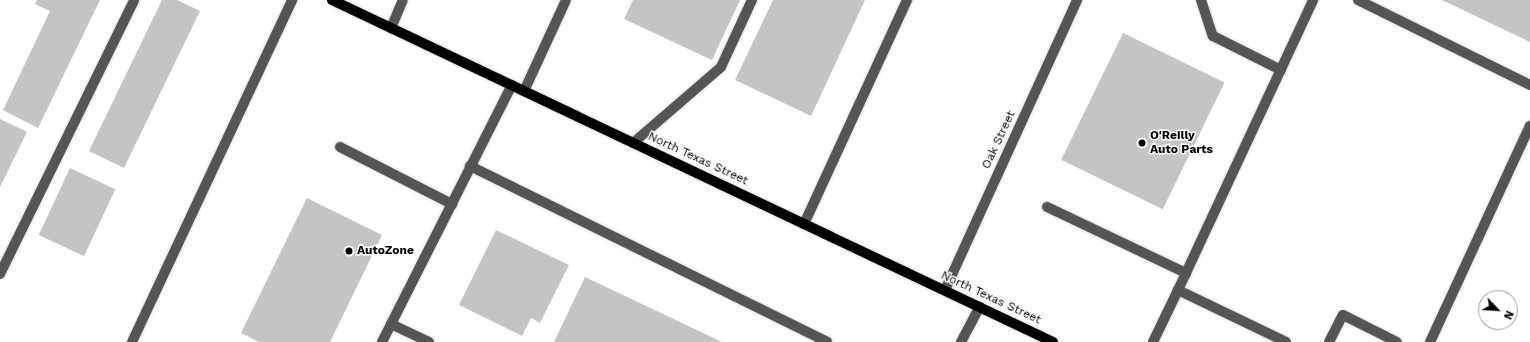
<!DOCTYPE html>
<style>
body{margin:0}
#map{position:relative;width:1530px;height:342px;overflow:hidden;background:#fff;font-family:"Work Sans",sans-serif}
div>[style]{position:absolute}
.building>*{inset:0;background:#c4c4c4;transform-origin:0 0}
.roads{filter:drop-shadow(0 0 1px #dbdbdb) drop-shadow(0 0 1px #dbdbdb)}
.minor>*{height:10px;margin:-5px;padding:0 5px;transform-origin:5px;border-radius:5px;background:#555}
.major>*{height:10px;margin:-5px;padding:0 5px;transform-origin:5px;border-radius:5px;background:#000}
.dots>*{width:11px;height:11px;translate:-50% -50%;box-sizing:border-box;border:2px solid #fff;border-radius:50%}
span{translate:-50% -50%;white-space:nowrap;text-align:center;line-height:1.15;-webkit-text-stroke:3px #fff;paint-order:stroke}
.poi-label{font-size:12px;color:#000;font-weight:700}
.left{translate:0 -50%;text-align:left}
.street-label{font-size:12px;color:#000}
.north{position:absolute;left:1478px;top:290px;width:40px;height:40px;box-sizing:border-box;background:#fff;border:1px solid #999;border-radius:50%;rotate:115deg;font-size:11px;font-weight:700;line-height:16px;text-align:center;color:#000}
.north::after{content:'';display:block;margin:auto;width:14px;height:18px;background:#000;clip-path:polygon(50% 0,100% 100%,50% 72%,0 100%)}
</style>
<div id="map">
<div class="building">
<i style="clip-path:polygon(37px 0,100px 0,38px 128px,3px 110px,50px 11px,35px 4px)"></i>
<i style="clip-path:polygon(162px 0,177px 0,200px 11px,124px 168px,89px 151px)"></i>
<i style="clip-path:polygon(633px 0,740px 0,712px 60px,624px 19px)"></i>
<i style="clip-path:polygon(773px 0,865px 0,811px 116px,735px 80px)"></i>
<i style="clip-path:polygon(1442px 0,1530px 0,1530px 42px)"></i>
<i style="left:1123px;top:33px;width:113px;height:141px;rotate:26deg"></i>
<i style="clip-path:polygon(0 119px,27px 132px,0 187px)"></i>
<i style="left:70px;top:168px;width:50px;height:74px;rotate:25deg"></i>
<i style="clip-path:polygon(307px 198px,382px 235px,330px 342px,259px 342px,241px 333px)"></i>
<i style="clip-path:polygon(496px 230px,569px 265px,540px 323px,531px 318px,522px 336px,459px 305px)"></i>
<i style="clip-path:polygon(585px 277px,722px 342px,554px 342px)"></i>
</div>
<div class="roads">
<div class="minor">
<i style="left:1201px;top:0;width:38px;rotate:72deg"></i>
<i style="left:1213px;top:36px;width:76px;rotate:26.6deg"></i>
<i style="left:1358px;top:0;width:192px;rotate:26.3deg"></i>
<i style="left:391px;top:28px;width:30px;rotate:-67deg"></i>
<i style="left:524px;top:91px;width:100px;rotate:-65.2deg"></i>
<i style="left:633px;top:143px;width:116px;rotate:-40.8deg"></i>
<i style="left:721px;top:67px;width:74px;rotate:-65.2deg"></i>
<i style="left:340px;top:147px;width:126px;rotate:27deg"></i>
<i style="left:470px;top:166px;width:398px;rotate:26.2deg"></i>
<i style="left:1047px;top:207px;width:154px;rotate:25.4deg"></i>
<i style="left:804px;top:224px;width:247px;rotate:-65.3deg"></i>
<i style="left:0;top:274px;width:305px;rotate:-63.9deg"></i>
<i style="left:945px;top:290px;width:319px;rotate:-65.5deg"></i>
<i style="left:1178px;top:290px;width:320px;rotate:-65deg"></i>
<i style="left:391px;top:324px;width:42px;rotate:25.3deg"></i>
<i style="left:132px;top:342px;width:378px;rotate:-64.9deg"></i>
<i style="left:382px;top:342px;width:288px;rotate:-63.2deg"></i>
<i style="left:961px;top:342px;width:40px;rotate:-62deg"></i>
<i style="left:1153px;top:342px;width:58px;rotate:-64.3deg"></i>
<i style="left:1178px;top:290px;width:120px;rotate:25.7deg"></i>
<i style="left:1329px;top:342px;width:30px;rotate:-63deg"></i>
<i style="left:1343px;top:315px;width:60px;rotate:26.6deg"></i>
<i style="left:1430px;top:342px;width:238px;rotate:-65.2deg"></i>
</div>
<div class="major">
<i style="left:332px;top:0;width:798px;rotate:25.38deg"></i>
</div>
</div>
<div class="dots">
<i style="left:1142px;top:143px;background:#000"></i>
<i style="left:349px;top:251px;background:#000"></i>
</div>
<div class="poi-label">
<span class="left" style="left:1150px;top:143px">O'Reilly<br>Auto Parts</span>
<span class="left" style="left:357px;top:251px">AutoZone</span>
</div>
<div class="street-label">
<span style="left:999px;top:140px;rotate:-65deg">Oak Street</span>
<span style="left:698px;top:159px;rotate:25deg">North Texas Street</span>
<span style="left:991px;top:298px;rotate:25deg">North Texas Street</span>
</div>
<div class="north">N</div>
</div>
